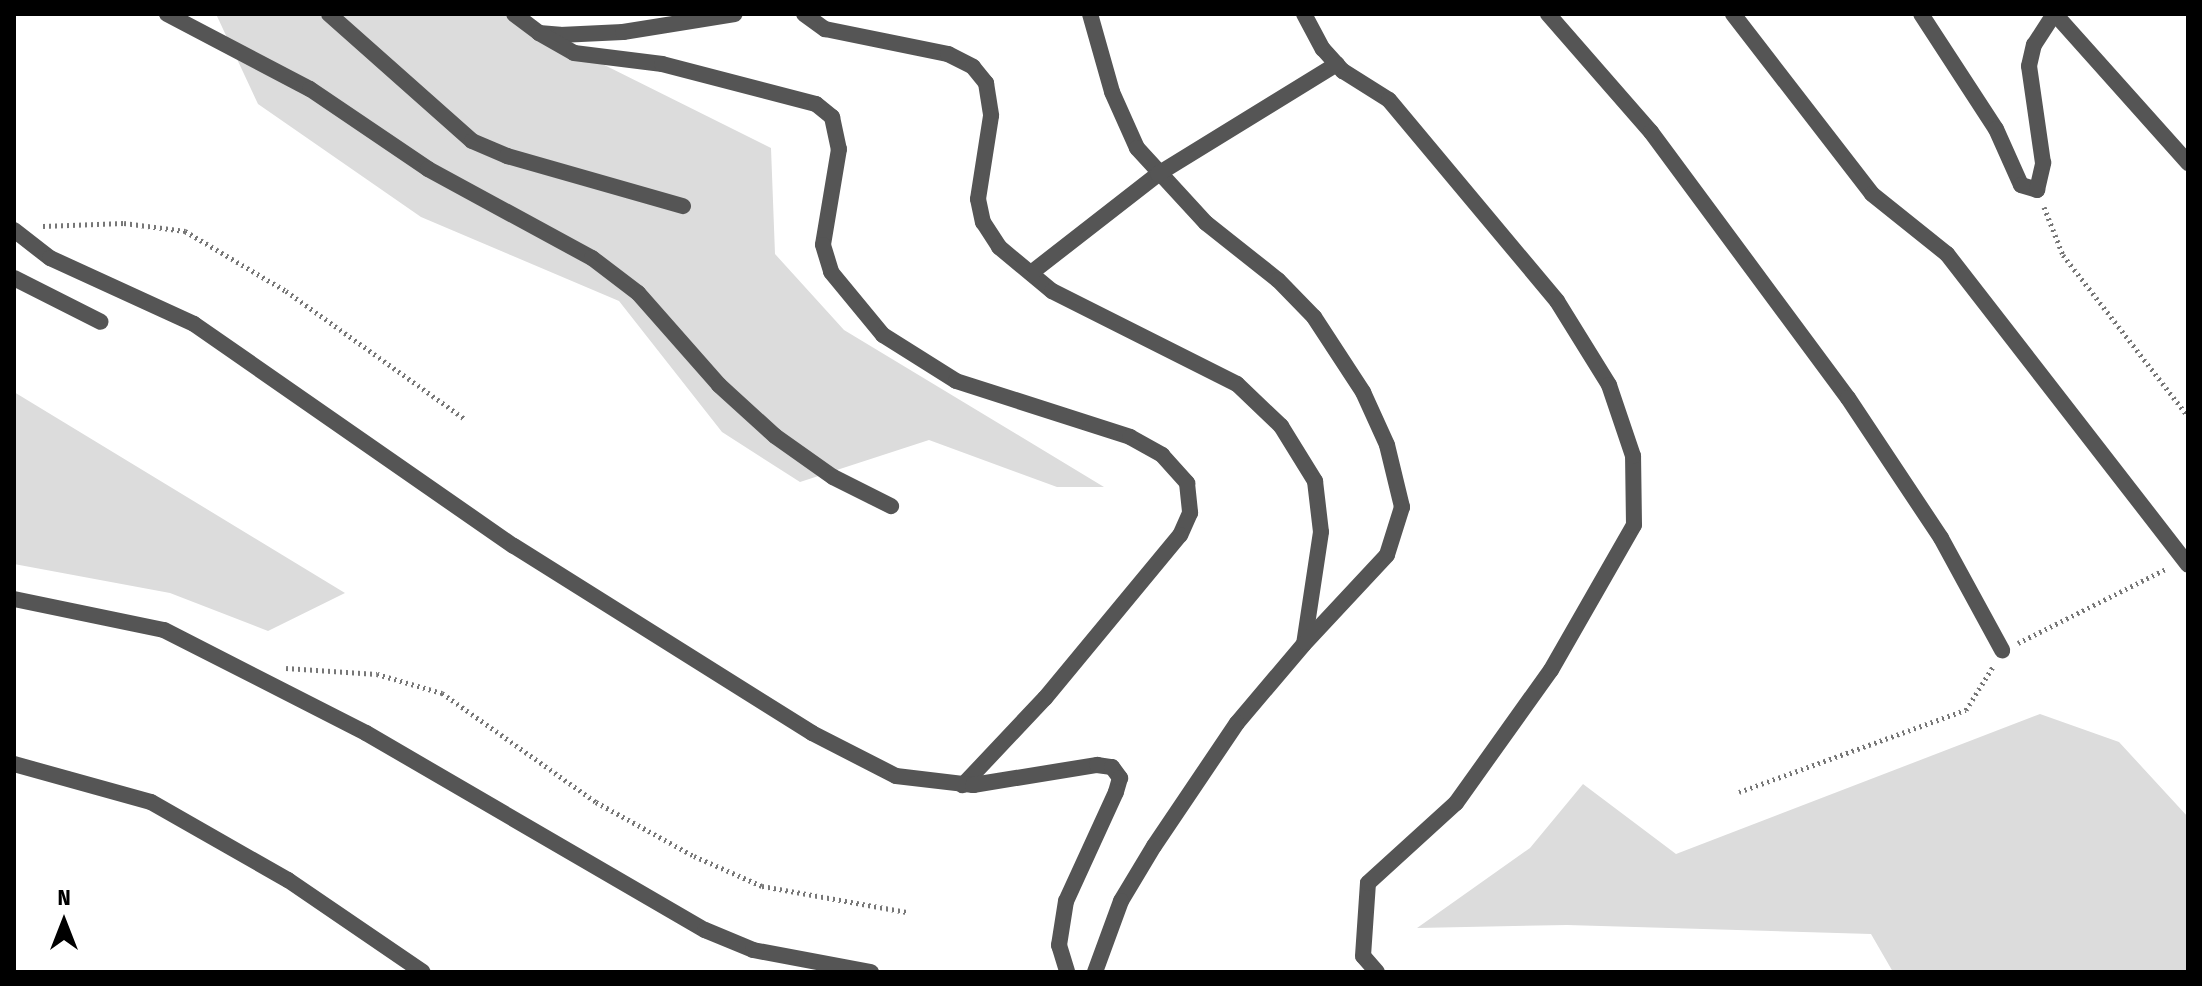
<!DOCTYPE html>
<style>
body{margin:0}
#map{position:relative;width:2202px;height:986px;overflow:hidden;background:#fff;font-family:"Fira Sans Condensed",sans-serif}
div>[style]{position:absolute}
.green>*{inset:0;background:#dcdcdc}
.path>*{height:5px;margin-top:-2.5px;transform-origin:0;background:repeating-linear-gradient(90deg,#777 0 2px,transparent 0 6px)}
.lane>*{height:16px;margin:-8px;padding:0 8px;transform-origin:8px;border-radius:8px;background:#555}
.street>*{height:16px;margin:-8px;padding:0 8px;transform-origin:8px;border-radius:8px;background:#555}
span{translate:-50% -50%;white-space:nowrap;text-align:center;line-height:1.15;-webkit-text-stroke:7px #fff;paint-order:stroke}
.frame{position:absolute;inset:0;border:16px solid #000;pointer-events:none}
.north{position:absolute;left:24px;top:882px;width:80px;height:80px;-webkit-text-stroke:6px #fff;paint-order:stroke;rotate:0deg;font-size:22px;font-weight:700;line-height:32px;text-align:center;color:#000}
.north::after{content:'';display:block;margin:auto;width:28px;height:36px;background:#000;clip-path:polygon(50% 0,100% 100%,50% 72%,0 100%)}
</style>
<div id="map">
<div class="green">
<i style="clip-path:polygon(216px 14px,502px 14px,771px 148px,775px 254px,844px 330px,1104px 487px,1057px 487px,929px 440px,800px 482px,722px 432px,619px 301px,421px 217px,258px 104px)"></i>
<i style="clip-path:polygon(14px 392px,345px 593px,268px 631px,170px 593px,14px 564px)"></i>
<i style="clip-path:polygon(2040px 714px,2119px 742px,2188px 817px,2188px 972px,1893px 972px,1871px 934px,1567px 925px,1417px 928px,1530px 848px,1583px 784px,1676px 854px)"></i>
</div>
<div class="path">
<i style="left:2044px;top:207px;width:52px;rotate:68.4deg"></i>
<i style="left:2063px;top:255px;width:204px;rotate:52.2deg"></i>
<i style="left:43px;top:226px;width:81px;rotate:-2.1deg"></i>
<i style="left:124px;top:223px;width:62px;rotate:7.5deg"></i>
<i style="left:185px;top:231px;width:117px;rotate:30.7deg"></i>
<i style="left:286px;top:291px;width:220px;rotate:35.6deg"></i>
<i style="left:2018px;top:643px;width:165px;rotate:-26.6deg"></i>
<i style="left:286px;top:668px;width:91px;rotate:3.8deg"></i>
<i style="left:377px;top:674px;width:68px;rotate:16.3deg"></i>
<i style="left:442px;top:693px;width:189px;rotate:35.3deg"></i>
<i style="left:596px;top:802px;width:112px;rotate:28.9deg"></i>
<i style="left:694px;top:856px;width:74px;rotate:23.8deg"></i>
<i style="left:762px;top:886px;width:147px;rotate:10.2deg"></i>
<i style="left:1739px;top:792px;width:241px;rotate:-19.9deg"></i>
<i style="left:1966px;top:710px;width:53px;rotate:-58.1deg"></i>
</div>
<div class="lane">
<i style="left:1377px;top:972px;width:21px;rotate:-131deg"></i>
<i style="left:1363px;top:956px;width:73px;rotate:-86.1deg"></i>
<i style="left:1368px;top:883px;width:119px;rotate:-42.3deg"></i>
<i style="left:1456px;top:803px;width:163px;rotate:-54.5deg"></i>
<i style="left:1551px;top:670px;width:167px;rotate:-60.2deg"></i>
<i style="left:1634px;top:525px;width:69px;rotate:-90.8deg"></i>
</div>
<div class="street">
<i style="left:167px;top:14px;width:161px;rotate:27.7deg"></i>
<i style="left:310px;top:89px;width:143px;rotate:34.1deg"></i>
<i style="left:428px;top:169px;width:187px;rotate:28.5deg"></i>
<i style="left:592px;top:258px;width:58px;rotate:37.3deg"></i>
<i style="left:638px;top:293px;width:123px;rotate:48.6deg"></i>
<i style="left:719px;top:385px;width:76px;rotate:42.3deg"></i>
<i style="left:775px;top:436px;width:71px;rotate:35.3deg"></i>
<i style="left:833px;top:477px;width:65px;rotate:26.6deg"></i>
<i style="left:329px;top:14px;width:191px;rotate:41.6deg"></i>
<i style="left:472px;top:141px;width:38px;rotate:23deg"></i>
<i style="left:507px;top:156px;width:183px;rotate:15.9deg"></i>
<i style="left:514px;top:14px;width:31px;rotate:37deg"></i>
<i style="left:539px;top:33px;width:21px;rotate:5deg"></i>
<i style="left:560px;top:35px;width:63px;rotate:-2.7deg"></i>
<i style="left:623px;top:32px;width:113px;rotate:-9.1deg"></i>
<i style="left:804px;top:14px;width:26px;rotate:36deg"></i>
<i style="left:825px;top:29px;width:126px;rotate:11.5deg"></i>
<i style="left:948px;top:54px;width:28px;rotate:27deg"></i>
<i style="left:973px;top:67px;width:21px;rotate:51deg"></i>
<i style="left:986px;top:83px;width:33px;rotate:81deg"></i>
<i style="left:991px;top:116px;width:84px;rotate:98.9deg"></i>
<i style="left:978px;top:199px;width:24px;rotate:78deg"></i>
<i style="left:983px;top:222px;width:30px;rotate:57deg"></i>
<i style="left:999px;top:247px;width:69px;rotate:39.7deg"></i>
<i style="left:1052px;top:291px;width:207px;rotate:26.7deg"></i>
<i style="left:1237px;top:384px;width:61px;rotate:43.7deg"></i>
<i style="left:1281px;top:426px;width:65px;rotate:58.3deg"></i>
<i style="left:1315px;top:481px;width:51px;rotate:83.3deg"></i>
<i style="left:1321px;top:532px;width:113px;rotate:98.6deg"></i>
<i style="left:1304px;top:644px;width:104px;rotate:130.3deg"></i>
<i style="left:1237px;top:723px;width:148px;rotate:124deg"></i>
<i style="left:1154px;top:846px;width:64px;rotate:121deg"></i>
<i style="left:1121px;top:901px;width:76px;rotate:110.1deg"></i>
<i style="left:1090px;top:14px;width:81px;rotate:74.2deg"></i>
<i style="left:1112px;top:92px;width:61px;rotate:65.9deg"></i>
<i style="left:1137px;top:148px;width:102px;rotate:47.4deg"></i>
<i style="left:1206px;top:223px;width:92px;rotate:38.4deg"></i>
<i style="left:1278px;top:280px;width:52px;rotate:45.8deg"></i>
<i style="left:1314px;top:317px;width:90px;rotate:56.8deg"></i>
<i style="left:1363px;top:392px;width:58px;rotate:65.6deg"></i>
<i style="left:1387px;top:445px;width:64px;rotate:76.4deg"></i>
<i style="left:1402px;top:507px;width:50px;rotate:107.4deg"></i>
<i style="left:1387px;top:555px;width:119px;rotate:133deg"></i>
<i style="left:1304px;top:14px;width:40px;rotate:62deg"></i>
<i style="left:1323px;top:49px;width:30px;rotate:48deg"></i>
<i style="left:1343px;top:71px;width:54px;rotate:32.2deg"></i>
<i style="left:1389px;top:100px;width:262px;rotate:50.1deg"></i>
<i style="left:1557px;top:301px;width:99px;rotate:58.2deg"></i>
<i style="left:1609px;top:385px;width:75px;rotate:71.3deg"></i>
<i style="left:1548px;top:14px;width:157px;rotate:48.9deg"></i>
<i style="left:1651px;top:132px;width:331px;rotate:53.5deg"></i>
<i style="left:1848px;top:398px;width:168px;rotate:56.4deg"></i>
<i style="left:1941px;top:538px;width:128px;rotate:61.4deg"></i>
<i style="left:1733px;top:14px;width:227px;rotate:52.3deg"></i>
<i style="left:1872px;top:194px;width:96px;rotate:38.7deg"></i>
<i style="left:1947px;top:254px;width:393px;rotate:52.2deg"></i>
<i style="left:1921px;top:14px;width:137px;rotate:56.9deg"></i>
<i style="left:1996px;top:129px;width:61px;rotate:65.9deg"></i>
<i style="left:2021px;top:185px;width:17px;rotate:17deg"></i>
<i style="left:2037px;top:190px;width:28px;rotate:-77deg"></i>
<i style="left:2043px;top:163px;width:98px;rotate:-98.2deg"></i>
<i style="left:2029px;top:66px;width:22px;rotate:-77deg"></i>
<i style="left:2034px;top:45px;width:37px;rotate:-57deg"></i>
<i style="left:2055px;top:14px;width:200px;rotate:48.2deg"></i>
<i style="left:539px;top:33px;width:40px;rotate:29.7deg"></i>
<i style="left:574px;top:53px;width:89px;rotate:7.1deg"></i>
<i style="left:662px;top:64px;width:159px;rotate:14.6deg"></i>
<i style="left:816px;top:104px;width:21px;rotate:39deg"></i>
<i style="left:832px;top:117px;width:33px;rotate:78deg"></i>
<i style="left:839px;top:149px;width:97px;rotate:99.5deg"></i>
<i style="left:823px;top:245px;width:28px;rotate:73deg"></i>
<i style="left:831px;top:272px;width:82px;rotate:50.5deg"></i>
<i style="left:883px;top:335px;width:86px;rotate:32.2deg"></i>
<i style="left:956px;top:381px;width:183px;rotate:17.8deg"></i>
<i style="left:1130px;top:437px;width:37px;rotate:29deg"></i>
<i style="left:1162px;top:455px;width:38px;rotate:48deg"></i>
<i style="left:1187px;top:483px;width:30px;rotate:84deg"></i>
<i style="left:1190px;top:513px;width:24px;rotate:114deg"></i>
<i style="left:1180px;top:535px;width:212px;rotate:129.6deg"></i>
<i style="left:1045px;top:698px;width:120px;rotate:133.3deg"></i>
<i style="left:14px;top:230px;width:46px;rotate:37.9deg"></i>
<i style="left:50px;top:258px;width:158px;rotate:24.6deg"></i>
<i style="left:194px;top:324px;width:389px;rotate:34.8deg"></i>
<i style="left:514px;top:546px;width:352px;rotate:32.1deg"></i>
<i style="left:812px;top:733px;width:94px;rotate:27.1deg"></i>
<i style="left:896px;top:776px;width:78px;rotate:6.7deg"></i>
<i style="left:973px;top:785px;width:126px;rotate:-9.2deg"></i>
<i style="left:1097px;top:765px;width:15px;rotate:8deg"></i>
<i style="left:1112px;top:767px;width:14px;rotate:54deg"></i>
<i style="left:1120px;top:778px;width:15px;rotate:106deg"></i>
<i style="left:1116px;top:792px;width:120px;rotate:114.6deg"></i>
<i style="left:1066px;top:901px;width:45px;rotate:99deg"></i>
<i style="left:1059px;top:945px;width:28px;rotate:73deg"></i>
<i style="left:1031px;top:273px;width:161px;rotate:-37.9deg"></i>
<i style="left:1158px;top:174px;width:210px;rotate:-31.6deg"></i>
<i style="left:14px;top:278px;width:97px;rotate:26.8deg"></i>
<i style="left:14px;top:599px;width:153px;rotate:11.7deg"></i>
<i style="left:164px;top:630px;width:227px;rotate:27deg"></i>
<i style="left:366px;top:733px;width:392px;rotate:30.2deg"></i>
<i style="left:705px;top:930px;width:52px;rotate:22.6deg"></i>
<i style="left:753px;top:950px;width:120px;rotate:10.6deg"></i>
<i style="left:14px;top:764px;width:142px;rotate:15.5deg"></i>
<i style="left:151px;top:802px;width:158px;rotate:29.7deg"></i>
<i style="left:288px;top:880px;width:163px;rotate:34.3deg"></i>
</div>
<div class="frame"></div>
<div class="north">N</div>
</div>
